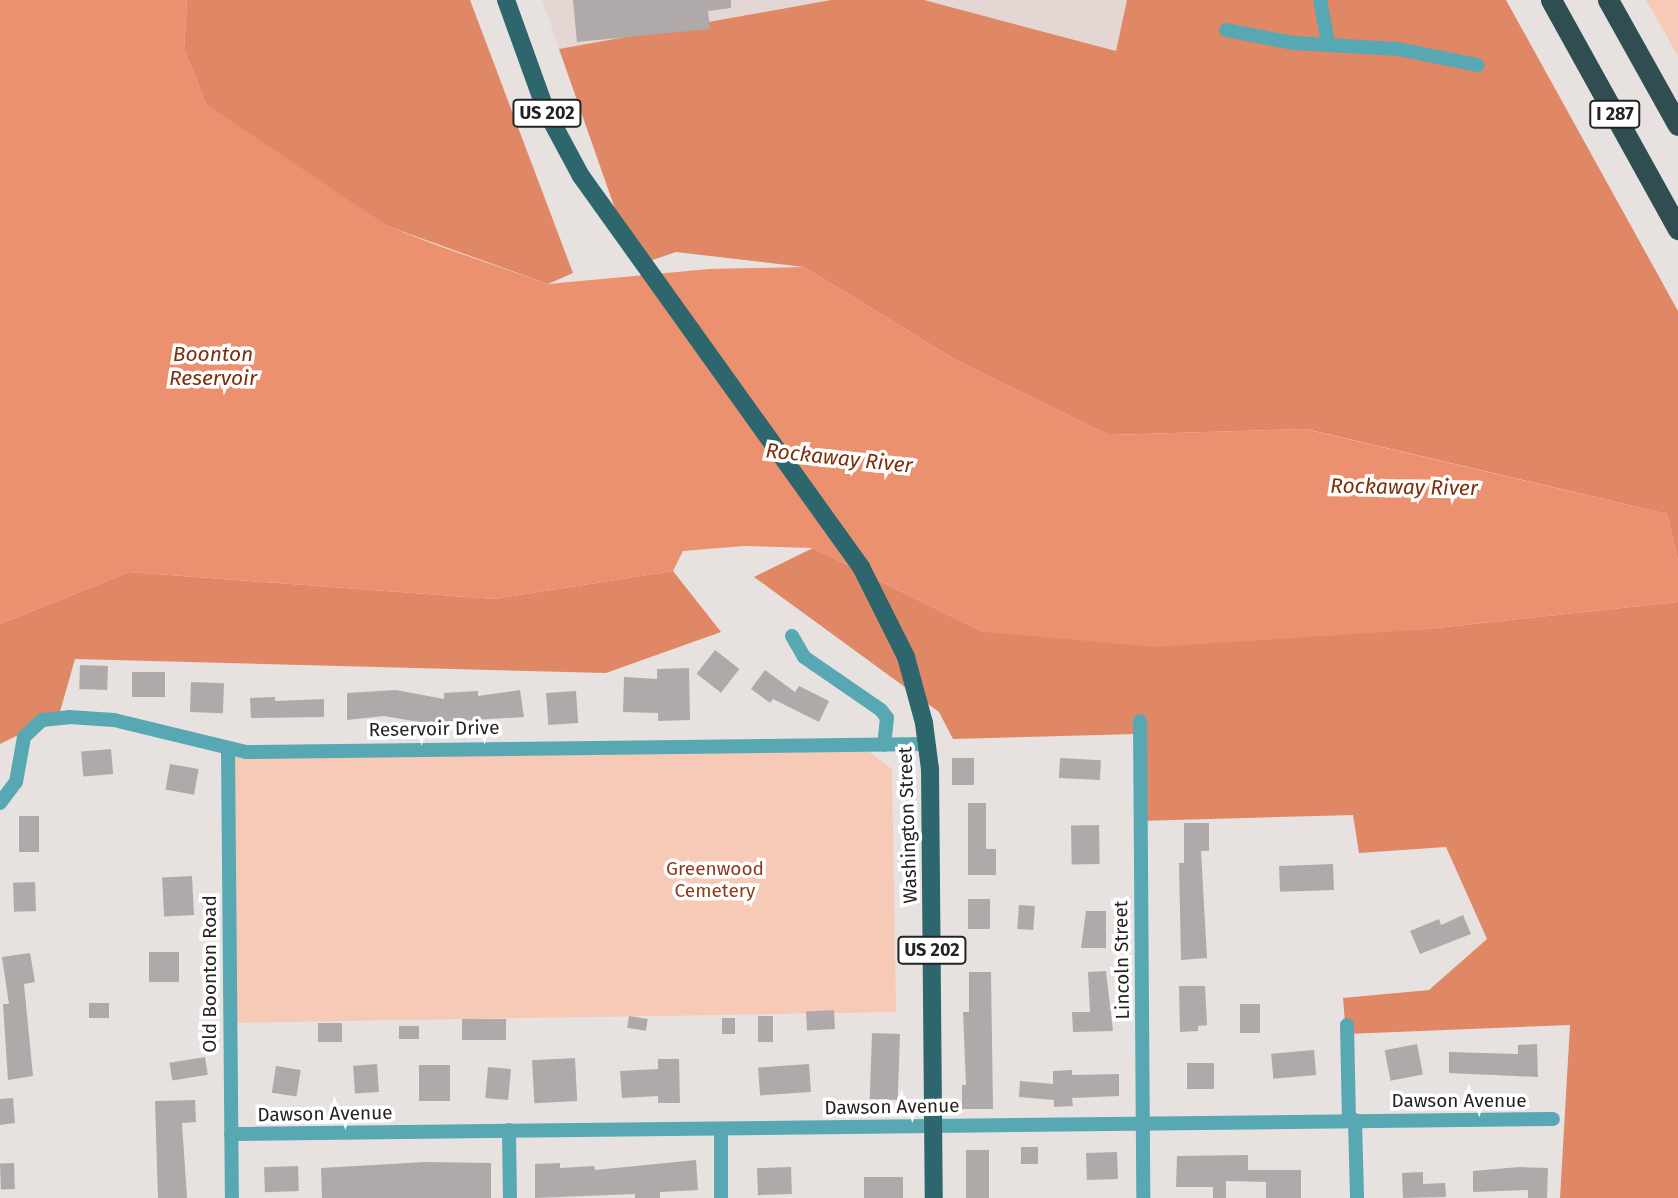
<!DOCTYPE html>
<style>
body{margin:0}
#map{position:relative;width:1678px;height:1198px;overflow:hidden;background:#e7e2e0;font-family:"Fira Sans",sans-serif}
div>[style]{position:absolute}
.built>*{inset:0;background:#e4d6d2}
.green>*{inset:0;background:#f7c9b7}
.forest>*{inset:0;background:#e08766}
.water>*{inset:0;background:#eb916f}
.building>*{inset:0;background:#afaaa9;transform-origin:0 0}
.minor>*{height:14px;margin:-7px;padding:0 7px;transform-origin:7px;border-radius:7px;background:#57a8b2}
.primary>*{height:18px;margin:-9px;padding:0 9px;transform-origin:9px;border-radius:9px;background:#2d676d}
.motorway>*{height:21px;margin:-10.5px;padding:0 10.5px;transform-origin:10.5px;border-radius:10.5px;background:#304d51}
span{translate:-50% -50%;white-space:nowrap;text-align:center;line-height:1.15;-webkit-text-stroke:7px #fff;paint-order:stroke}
.shield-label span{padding:2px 5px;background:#fff;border:2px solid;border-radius:5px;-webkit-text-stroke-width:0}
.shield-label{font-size:18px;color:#252322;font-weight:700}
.street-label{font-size:19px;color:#252322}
.park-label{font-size:19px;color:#8c3b1a}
.water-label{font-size:21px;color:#7e2e0a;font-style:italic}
</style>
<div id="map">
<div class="built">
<i style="clip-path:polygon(542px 0,831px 0,559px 49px)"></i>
<i style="clip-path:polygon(924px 0,1127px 0,1117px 51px)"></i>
</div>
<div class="green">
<i style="clip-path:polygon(1646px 0,1678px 0,1678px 56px)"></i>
<i style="clip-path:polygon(856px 742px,892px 769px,896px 1012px,226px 1023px,225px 754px)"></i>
</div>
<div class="forest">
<i style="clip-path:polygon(187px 0,470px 0,573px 273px,548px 284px,387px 226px,278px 155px,206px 104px,184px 49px)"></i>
<i style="clip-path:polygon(831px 0,924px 0,1116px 51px,1127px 0,1506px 0,1678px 311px,1678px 561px,1667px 514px,1306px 429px,1109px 435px,956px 360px,804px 267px,676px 252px,635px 266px,559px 49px)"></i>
<i style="clip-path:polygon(813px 548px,983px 632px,1418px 630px,1678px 602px,1678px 1198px,1560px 1198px,1570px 1025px,1346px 1034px,1343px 998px,1429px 990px,1487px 939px,1446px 847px,1359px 853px,1353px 815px,1139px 821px,1136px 734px,953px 739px,939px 712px,754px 577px)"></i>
<i style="clip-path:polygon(673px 571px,721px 632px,606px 673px,75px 659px,59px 715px,0 744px,0 624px,129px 572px,494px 599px)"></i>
</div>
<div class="water">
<i style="clip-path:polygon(0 0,187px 0,184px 49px,206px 104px,387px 226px,439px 246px,548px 284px,709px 269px,804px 267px,956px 360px,1109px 435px,1305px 429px,1667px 514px,1678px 561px,1678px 602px,1418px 630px,1156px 647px,983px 632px,813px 548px,744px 546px,683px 551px,673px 571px,494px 599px,129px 572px,0 624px)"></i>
</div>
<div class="building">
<i style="clip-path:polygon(573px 0,731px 0,731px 8px,708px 11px,710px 29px,577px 42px)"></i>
<i style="left:715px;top:650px;width:31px;height:30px;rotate:38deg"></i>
<i style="left:80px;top:665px;width:28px;height:24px;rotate:2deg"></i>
<i style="clip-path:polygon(689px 668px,690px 720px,658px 721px,658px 713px,623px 712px,624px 677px,657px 679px,657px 669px)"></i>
<i style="clip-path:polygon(765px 670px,795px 692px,799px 686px,829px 701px,819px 722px,773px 699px,770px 703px,751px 689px)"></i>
<i style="left:165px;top:672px;width:25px;height:33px;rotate:90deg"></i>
<i style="left:191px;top:682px;width:33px;height:30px;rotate:2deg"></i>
<i style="clip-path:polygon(396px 690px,444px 699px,444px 693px,478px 691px,478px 696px,520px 690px,524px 717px,425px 723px,384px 716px,347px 720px,347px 693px)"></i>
<i style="left:576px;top:691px;width:32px;height:30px;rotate:86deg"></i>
<i style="clip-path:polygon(275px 697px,275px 701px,324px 699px,324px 717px,251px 718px,250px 698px)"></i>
<i style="left:111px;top:749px;width:25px;height:30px;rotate:85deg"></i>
<i style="left:952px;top:758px;width:22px;height:27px"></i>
<i style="left:1060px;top:758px;width:41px;height:20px;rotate:3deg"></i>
<i style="left:170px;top:764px;width:29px;height:26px;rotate:10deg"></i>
<i style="clip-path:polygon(968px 803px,986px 803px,986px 849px,996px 849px,996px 875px,968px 875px)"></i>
<i style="left:39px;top:816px;width:36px;height:20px;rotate:90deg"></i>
<i style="clip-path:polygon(1184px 823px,1209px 823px,1209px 851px,1201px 851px,1207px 958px,1181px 960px,1179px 863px,1184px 863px)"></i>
<i style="left:1099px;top:825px;width:39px;height:28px;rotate:89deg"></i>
<i style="left:1333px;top:864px;width:26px;height:54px;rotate:88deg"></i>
<i style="left:192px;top:876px;width:39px;height:30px;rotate:87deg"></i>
<i style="left:35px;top:882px;width:29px;height:22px;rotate:88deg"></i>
<i style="left:968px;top:899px;width:22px;height:30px"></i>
<i style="left:1019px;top:905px;width:16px;height:24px;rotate:4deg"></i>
<i style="clip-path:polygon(1086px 911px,1106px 911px,1106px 948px,1081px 948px)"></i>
<i style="clip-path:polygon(1463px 915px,1471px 934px,1420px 954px,1410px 931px,1439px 919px,1441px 925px)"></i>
<i style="left:149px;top:952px;width:30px;height:30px"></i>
<i style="clip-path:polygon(30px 953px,35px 982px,24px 984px,33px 1076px,8px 1080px,3px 1004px,9px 1004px,2px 957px)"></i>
<i style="clip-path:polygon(1106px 971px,1113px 1031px,1073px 1032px,1072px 1012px,1090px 1012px,1088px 972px)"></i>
<i style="clip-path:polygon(969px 972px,991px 972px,993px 1109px,962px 1109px,962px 1085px,966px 1085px,963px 1012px,969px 1012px)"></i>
<i style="clip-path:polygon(1179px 986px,1205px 986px,1207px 1025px,1198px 1026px,1198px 1031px,1180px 1032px)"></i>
<i style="left:89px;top:1003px;width:20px;height:15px"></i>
<i style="left:1240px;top:1004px;width:20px;height:29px"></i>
<i style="left:834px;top:1010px;width:19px;height:28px;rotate:87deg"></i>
<i style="left:629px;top:1016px;width:19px;height:12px;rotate:9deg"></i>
<i style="left:758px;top:1016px;width:15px;height:26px"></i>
<i style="left:722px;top:1018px;width:13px;height:16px"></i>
<i style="left:506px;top:1019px;width:21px;height:44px;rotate:90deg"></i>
<i style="left:318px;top:1023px;width:24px;height:19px"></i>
<i style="left:399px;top:1026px;width:20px;height:13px"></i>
<i style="left:872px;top:1033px;width:28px;height:66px;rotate:2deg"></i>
<i style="left:1417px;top:1044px;width:31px;height:33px;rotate:79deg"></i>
<i style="clip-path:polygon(1537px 1044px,1538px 1077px,1449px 1073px,1449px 1052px,1518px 1054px,1518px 1045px)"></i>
<i style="left:1314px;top:1050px;width:25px;height:43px;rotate:85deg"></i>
<i style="left:205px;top:1057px;width:18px;height:36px;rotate:81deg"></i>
<i style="left:575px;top:1058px;width:43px;height:43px;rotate:87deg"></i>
<i style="clip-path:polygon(658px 1059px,679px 1059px,680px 1103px,658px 1103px,658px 1096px,622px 1098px,620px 1071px,658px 1069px)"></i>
<i style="left:1187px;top:1063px;width:27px;height:26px"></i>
<i style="left:377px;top:1064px;width:28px;height:24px;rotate:86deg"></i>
<i style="left:809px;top:1064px;width:28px;height:51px;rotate:86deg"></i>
<i style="left:419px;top:1065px;width:31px;height:36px"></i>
<i style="left:276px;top:1066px;width:25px;height:27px;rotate:9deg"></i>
<i style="left:488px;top:1067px;width:23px;height:31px;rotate:5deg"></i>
<i style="clip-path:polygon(1072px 1070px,1072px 1075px,1119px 1074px,1119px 1096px,1072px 1098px,1073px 1106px,1054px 1107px,1054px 1100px,1019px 1097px,1020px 1081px,1053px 1084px,1053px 1071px)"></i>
<i style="clip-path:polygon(13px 1098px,15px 1123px,0 1125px,0 1099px)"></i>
<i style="clip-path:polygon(195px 1100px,196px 1122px,182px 1123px,187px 1198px,158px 1198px,155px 1101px)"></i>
<i style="left:1021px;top:1147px;width:17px;height:17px"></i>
<i style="left:966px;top:1150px;width:23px;height:48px"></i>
<i style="left:1117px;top:1152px;width:27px;height:31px;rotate:88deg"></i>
<i style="clip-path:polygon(1248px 1155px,1248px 1170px,1301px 1170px,1301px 1198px,1266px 1198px,1266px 1182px,1226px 1181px,1226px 1198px,1213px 1198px,1213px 1187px,1176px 1187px,1177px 1156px)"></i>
<i style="clip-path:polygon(696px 1160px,698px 1190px,660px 1192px,660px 1198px,635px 1198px,635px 1194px,535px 1198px,535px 1164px,560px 1163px,560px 1168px,594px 1166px,595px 1170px)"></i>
<i style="clip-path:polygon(425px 1162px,491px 1163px,491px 1198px,322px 1198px,321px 1168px)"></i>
<i style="left:14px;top:1163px;width:26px;height:14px;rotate:88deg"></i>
<i style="left:298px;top:1166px;width:25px;height:34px;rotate:88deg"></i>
<i style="left:791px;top:1167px;width:27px;height:34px;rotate:88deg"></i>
<i style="clip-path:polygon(1519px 1167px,1548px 1168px,1547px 1198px,1528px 1198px,1528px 1190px,1473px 1192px,1473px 1171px)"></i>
<i style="clip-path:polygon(1423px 1172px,1423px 1184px,1445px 1183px,1446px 1197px,1403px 1198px,1402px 1173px)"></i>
<i style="left:864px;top:1177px;width:39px;height:21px"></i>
</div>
<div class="minor">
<i style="left:1320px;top:0;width:43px;rotate:79.2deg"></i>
<i style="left:1226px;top:30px;width:68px;rotate:11deg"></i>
<i style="left:1293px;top:43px;width:105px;rotate:3.3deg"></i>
<i style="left:1398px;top:49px;width:81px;rotate:11.4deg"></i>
<i style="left:792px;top:636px;width:24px;rotate:60deg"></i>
<i style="left:804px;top:657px;width:93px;rotate:34.5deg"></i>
<i style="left:881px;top:710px;width:10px;rotate:53deg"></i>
<i style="left:887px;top:718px;width:27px;rotate:96deg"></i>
<i style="left:1140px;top:721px;width:477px;rotate:89.6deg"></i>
<i style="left:228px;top:750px;width:448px;rotate:89.5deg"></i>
<i style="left:0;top:803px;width:26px;rotate:-53deg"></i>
<i style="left:16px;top:782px;width:46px;rotate:-79.9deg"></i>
<i style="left:24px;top:737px;width:25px;rotate:-43deg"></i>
<i style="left:42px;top:720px;width:27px;rotate:-6deg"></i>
<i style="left:69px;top:717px;width:45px;rotate:3.8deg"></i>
<i style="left:114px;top:720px;width:136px;rotate:13.6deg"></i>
<i style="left:246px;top:752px;width:682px;rotate:-0.67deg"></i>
<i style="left:1347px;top:1025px;width:95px;rotate:88.8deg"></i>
<i style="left:1355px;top:1120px;width:78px;rotate:88.5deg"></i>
<i style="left:721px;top:1129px;width:69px;rotate:90deg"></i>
<i style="left:509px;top:1130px;width:68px;rotate:89.2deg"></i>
<i style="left:231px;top:1134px;width:1322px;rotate:-0.65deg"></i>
</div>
<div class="primary">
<i style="left:506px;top:0;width:118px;rotate:70.2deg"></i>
<i style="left:546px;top:111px;width:74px;rotate:61.7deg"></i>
<i style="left:581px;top:176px;width:481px;rotate:54.4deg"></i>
<i style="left:861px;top:567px;width:101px;rotate:63.4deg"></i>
<i style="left:906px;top:657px;width:68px;rotate:74.7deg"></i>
<i style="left:924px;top:723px;width:46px;rotate:82.6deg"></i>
<i style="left:930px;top:769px;width:429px;rotate:89.5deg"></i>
</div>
<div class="motorway">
<i style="left:1551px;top:0;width:262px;rotate:61deg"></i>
<i style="left:1608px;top:0;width:143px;rotate:60.8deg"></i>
</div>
<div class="shield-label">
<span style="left:547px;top:113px">US 202</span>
<span style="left:1615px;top:114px">I 287</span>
<span style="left:932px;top:950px">US 202</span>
</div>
<div class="street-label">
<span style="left:434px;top:729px;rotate:-1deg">Reservoir Drive</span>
<span style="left:908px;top:825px;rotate:-92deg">Washington Street</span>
<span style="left:1122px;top:960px;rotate:-91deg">Lincoln Street</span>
<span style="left:210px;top:974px;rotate:-90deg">Old Boonton Road</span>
<span style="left:1459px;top:1101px">Dawson Avenue</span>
<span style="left:892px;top:1107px;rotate:-1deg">Dawson Avenue</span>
<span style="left:325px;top:1114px;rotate:-1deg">Dawson Avenue</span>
</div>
<div class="park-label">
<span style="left:715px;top:880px">Greenwood<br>Cemetery</span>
</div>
<div class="water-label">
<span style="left:213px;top:366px">Boonton<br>Reservoir</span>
<span style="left:839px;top:458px;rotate:6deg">Rockaway River</span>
<span style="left:1404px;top:487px;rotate:1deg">Rockaway River</span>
</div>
</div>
